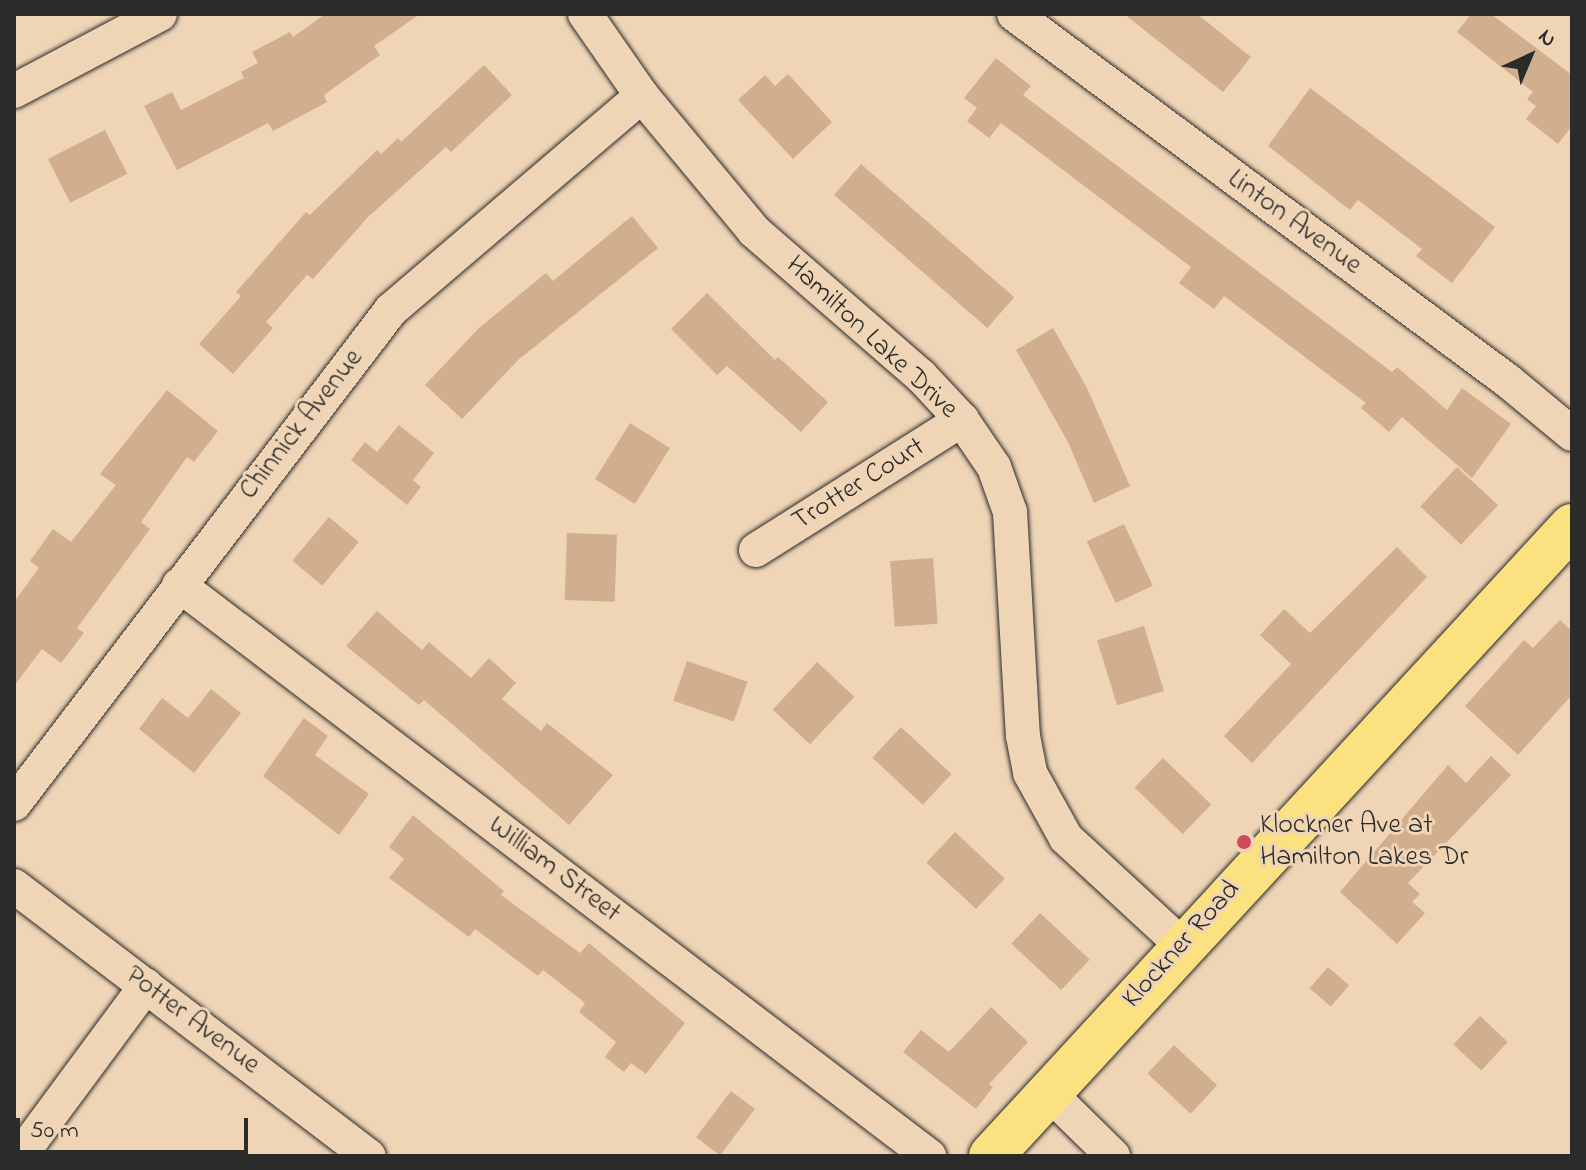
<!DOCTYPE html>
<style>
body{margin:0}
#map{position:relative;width:1586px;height:1170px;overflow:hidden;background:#efd5b6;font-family:"Indie Flower",sans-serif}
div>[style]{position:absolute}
.building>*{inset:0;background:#d1ae8d;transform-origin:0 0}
.roads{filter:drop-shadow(0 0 2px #2b2b2b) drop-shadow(0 0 2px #2b2b2b)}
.minor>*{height:34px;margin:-17px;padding:0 17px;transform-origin:17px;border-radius:17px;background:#efd5b6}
.major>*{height:44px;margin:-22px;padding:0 22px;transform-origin:22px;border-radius:22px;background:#fbe180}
.dots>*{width:22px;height:22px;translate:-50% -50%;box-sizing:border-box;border:4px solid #efd5b6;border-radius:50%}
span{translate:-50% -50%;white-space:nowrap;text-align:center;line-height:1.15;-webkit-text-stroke:6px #efd5b6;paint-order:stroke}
.street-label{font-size:28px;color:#2b2b2b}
.poi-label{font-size:28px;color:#2b2b2b}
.left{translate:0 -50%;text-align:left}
.frame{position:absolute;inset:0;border:16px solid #2b2b2b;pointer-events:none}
.north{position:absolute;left:1490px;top:16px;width:80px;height:80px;-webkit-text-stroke:6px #efd5b6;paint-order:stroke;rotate:44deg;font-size:22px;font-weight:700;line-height:32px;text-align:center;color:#2b2b2b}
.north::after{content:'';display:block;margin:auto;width:28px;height:36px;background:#2b2b2b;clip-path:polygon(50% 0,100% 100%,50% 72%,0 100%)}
.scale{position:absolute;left:16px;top:1118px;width:232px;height:36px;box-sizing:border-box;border:4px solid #2b2b2b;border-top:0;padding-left:10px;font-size:24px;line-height:28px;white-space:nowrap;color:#2b2b2b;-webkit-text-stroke:6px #efd5b6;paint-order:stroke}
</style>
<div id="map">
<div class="building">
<i style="clip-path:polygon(325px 14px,420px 14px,374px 46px,380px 55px,324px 95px,327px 102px,273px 131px,268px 123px,177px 170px,144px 106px,172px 92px,181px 110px,244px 78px,241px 72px,258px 63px,252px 52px,290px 32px,293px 37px)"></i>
<i style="clip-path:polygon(1124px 14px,1197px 14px,1251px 57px,1223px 92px)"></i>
<i style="clip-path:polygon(1471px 14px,1491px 14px,1572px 75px,1572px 126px,1558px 144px,1526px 119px,1536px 106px,1527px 99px,1533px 92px,1457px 32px)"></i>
<i style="clip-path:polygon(996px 58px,1031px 86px,1023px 95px,1392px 372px,1397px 367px,1447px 410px,1462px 388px,1511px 424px,1472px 478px,1402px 417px,1389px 432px,1361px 408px,1366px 403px,1224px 296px,1214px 309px,1179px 283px,1191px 267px,1001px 123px,989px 138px,967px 121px,977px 108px,964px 98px)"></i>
<i style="clip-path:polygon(484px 65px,512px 95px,451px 152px,446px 147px,368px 217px,313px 279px,307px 275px,266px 322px,273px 328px,233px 374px,199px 344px,241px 296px,236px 292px,306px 212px,310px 215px,377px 150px,381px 154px,398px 138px,401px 142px)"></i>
<i style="clip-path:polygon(788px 74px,832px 122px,793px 159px,738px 100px,765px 75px,775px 86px)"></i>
<i style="clip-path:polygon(1310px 88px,1495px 227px,1452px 283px,1416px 256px,1422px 249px,1358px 200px,1350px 210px,1268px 146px)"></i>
<i style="left:105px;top:130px;width:49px;height:64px;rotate:63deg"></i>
<i style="left:861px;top:164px;width:203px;height:41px;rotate:41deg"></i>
<i style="clip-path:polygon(632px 216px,658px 248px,518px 360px,462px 419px,425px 385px,479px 328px,546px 273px,553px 281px)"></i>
<i style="clip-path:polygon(707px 293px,775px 360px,778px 357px,828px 402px,801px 432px,727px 366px,717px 375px,671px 329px)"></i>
<i style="clip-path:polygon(1053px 328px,1087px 388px,1130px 486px,1094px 503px,1068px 442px,1016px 350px)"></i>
<i style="clip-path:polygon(167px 390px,218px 431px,194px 462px,187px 457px,141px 522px,150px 529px,77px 628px,84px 633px,61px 663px,42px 649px,14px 686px,14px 602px,39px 568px,30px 561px,53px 529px,71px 542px,116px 485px,100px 474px)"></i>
<i style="left:630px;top:423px;width:47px;height:66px;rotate:32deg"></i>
<i style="clip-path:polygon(399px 425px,434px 453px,413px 480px,421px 487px,407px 505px,351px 460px,365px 442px,377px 452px)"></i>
<i style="left:1457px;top:467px;width:56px;height:54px;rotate:43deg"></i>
<i style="left:329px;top:517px;width:39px;height:57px;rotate:40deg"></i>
<i style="left:1124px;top:524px;width:68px;height:41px;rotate:65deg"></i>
<i style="left:567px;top:533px;width:50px;height:67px;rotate:2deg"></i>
<i style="clip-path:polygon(1397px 547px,1427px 577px,1252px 763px,1224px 736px,1291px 664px,1260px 635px,1284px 609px,1310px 633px)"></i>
<i style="left:933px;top:558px;width:66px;height:43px;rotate:86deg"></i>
<i style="clip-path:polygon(377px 611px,422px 650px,429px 642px,471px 678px,489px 658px,516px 683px,502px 699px,541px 731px,547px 723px,613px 775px,569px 825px,424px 700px,419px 705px,346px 646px)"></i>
<i style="clip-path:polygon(1560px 620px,1572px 631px,1572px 695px,1518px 755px,1465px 706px,1524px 640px,1533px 648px)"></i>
<i style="left:1144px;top:626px;width:68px;height:49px;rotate:73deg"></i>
<i style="left:687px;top:661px;width:64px;height:42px;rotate:19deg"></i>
<i style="left:817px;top:662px;width:51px;height:65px;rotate:43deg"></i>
<i style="clip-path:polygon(211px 689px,241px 713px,194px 773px,139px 729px,162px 698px,188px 718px)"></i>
<i style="clip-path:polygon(304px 718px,328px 736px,315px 755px,369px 794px,339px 835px,263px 776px)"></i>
<i style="left:901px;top:727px;width:69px;height:42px;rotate:43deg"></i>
<i style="clip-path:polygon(1491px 756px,1511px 775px,1408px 883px,1420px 894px,1412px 902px,1425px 913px,1397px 944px,1340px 892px,1448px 765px,1466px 783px)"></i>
<i style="left:1163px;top:758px;width:67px;height:41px;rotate:44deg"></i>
<i style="clip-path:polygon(413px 815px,504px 891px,501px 895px,580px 953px,589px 943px,685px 1023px,646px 1074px,631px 1063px,624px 1072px,605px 1057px,616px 1042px,579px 1012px,585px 1003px,543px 970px,538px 976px,475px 929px,469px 937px,389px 878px,404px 859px,389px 847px)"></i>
<i style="left:955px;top:832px;width:68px;height:42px;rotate:43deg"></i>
<i style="left:1040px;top:913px;width:68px;height:42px;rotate:43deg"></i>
<i style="left:1328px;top:967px;width:28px;height:28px;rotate:41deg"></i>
<i style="clip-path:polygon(991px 1007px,1028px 1042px,989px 1084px,993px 1087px,976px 1109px,903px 1052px,921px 1030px,949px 1052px)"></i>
<i style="left:1480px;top:1016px;width:38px;height:39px;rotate:43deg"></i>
<i style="left:1174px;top:1045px;width:59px;height:39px;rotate:43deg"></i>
<i style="left:731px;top:1091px;width:30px;height:58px;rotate:37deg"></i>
</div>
<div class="roads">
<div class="minor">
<i style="left:585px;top:14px;width:100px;rotate:55.2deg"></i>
<i style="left:642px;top:96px;width:175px;rotate:50.3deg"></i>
<i style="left:754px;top:231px;width:221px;rotate:41deg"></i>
<i style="left:921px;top:376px;width:60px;rotate:47deg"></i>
<i style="left:962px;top:420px;width:57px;rotate:55.8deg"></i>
<i style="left:994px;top:467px;width:48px;rotate:70.4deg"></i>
<i style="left:1010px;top:512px;width:224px;rotate:86.7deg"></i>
<i style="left:1023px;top:736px;width:38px;rotate:79deg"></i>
<i style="left:1030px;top:773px;width:74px;rotate:61deg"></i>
<i style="left:1066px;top:838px;width:158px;rotate:42.7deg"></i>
<i style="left:1014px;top:14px;width:615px;rotate:36.61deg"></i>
<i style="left:1508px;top:381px;width:83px;rotate:39.6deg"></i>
<i style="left:14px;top:91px;width:165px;rotate:-27.8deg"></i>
<i style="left:756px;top:550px;width:244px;rotate:-32.3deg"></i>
<i style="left:179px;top:585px;width:943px;rotate:37.28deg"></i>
<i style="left:14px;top:804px;width:621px;rotate:-52.65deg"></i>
<i style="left:391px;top:310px;width:330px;rotate:-40.5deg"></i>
<i style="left:14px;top:886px;width:446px;rotate:37.3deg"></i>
<i style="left:1049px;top:1093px;width:90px;rotate:44.5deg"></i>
<i style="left:20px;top:1156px;width:212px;rotate:-53.5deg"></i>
</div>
<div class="major">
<i style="left:991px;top:1156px;width:857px;rotate:-47.32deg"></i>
</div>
</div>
<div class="dots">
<i style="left:1244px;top:842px;background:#d1495b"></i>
</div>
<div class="street-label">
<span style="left:1294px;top:223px;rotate:36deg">Linton Avenue</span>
<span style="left:871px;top:338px;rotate:43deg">Hamilton Lake Drive</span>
<span style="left:302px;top:425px;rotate:-52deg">Chinnick Avenue</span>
<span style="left:859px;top:485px;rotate:-32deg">Trotter Court</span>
<span style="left:554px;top:870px;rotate:37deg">William Street</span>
<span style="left:1182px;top:945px;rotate:-48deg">Klockner Road</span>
<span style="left:192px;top:1021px;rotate:37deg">Potter Avenue</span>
</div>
<div class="poi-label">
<span class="left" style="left:1260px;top:842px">Klockner Ave at<br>Hamilton Lakes Dr</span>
</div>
<div class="frame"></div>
<div class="north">N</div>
<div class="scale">50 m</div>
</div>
